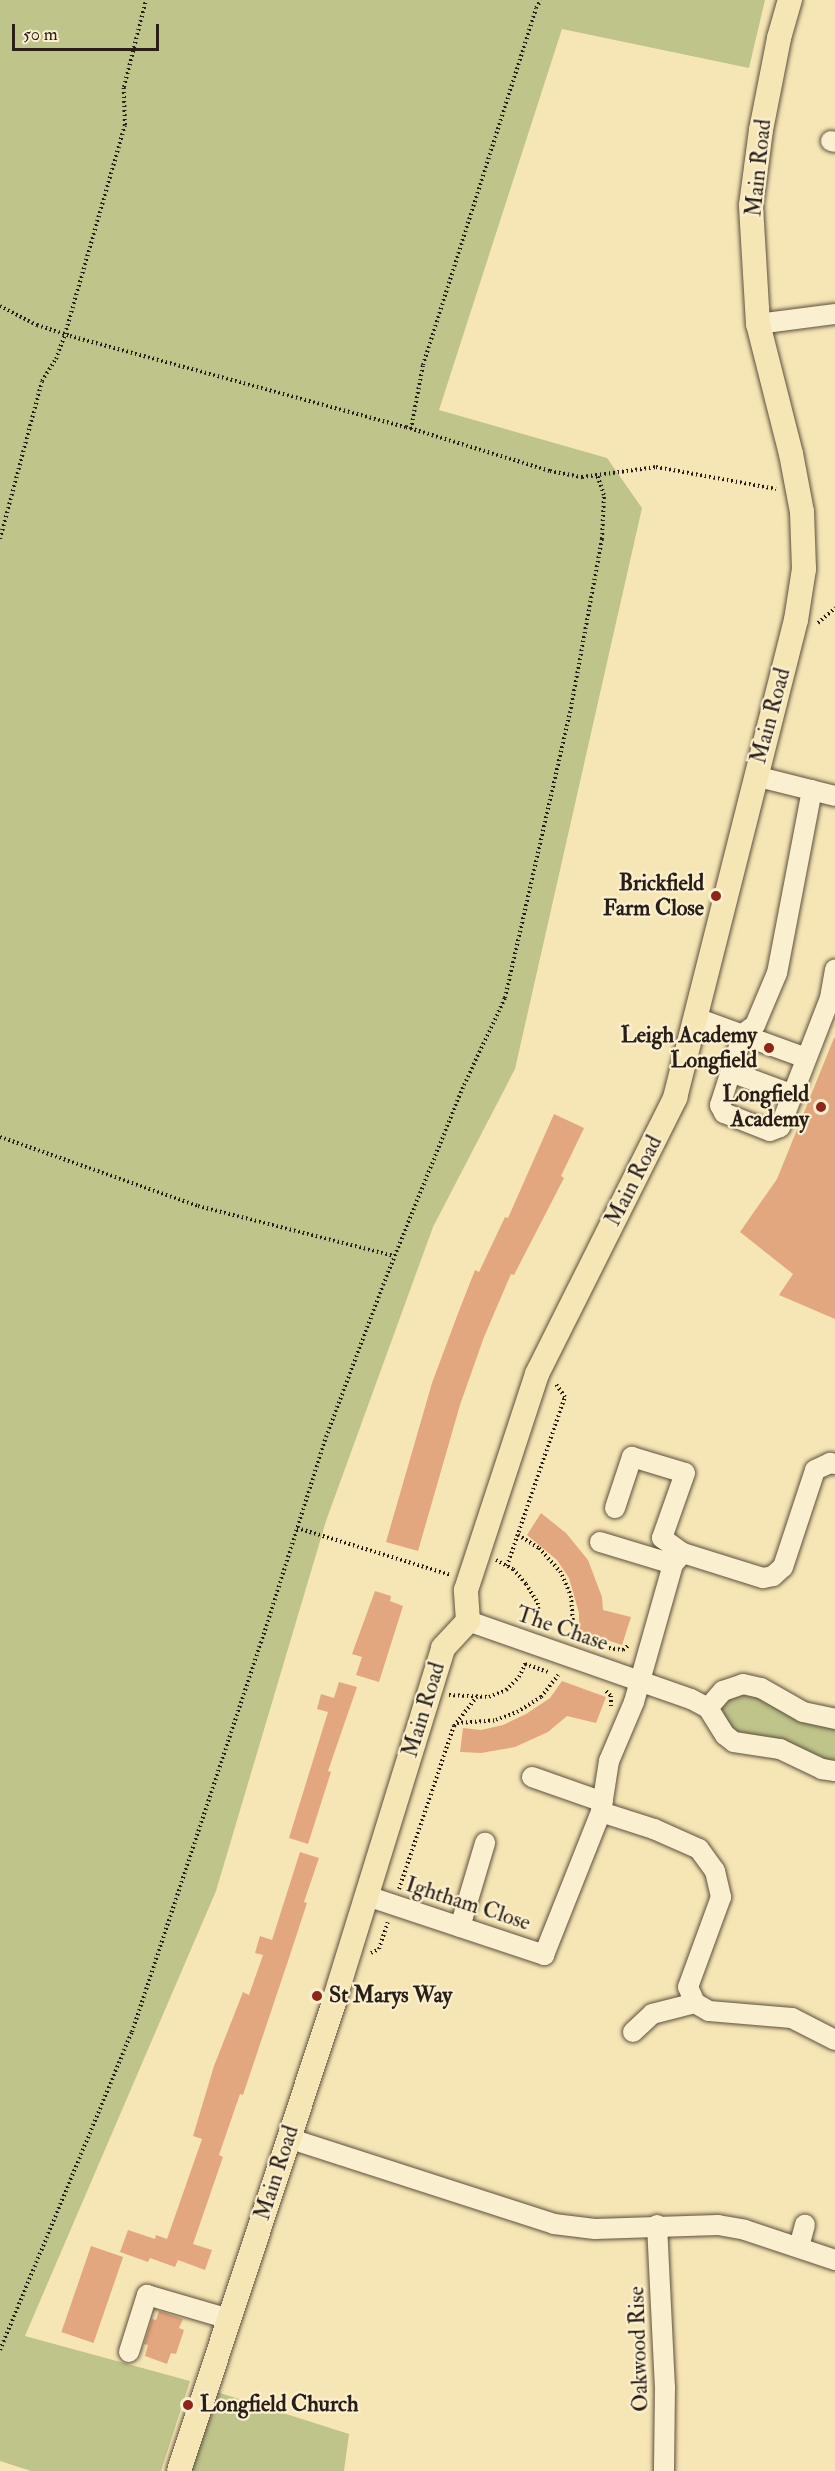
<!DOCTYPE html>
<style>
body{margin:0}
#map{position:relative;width:835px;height:2471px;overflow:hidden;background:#f7e6b5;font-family:"IM FELL Double Pica",serif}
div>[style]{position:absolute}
.green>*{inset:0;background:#bfc48b}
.building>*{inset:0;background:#e3a780;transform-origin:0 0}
.path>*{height:4px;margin-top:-2px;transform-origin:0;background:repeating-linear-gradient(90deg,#291e17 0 1.5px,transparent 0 4.5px)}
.roads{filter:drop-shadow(0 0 2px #5c503e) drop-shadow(0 0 2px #5c503e)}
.minor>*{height:20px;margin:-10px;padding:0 10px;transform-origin:10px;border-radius:10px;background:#faefcf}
.major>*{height:24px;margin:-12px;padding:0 12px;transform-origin:12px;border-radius:12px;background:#f7e6b5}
.dots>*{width:16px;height:16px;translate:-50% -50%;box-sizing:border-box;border:3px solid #faefcf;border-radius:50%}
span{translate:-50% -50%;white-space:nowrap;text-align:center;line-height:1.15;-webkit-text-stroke:4.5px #faefcf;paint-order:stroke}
.street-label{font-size:22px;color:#291e17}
.poi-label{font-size:22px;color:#291e17;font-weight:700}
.right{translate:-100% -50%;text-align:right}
.left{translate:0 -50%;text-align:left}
.scale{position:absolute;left:12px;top:24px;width:147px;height:27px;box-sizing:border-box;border:3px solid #291e17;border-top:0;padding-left:8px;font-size:18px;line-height:21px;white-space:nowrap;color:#291e17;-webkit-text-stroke:4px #faefcf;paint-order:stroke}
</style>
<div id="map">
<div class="green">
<i style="clip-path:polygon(0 0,765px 0,749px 68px,562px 29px,439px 410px,607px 458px,642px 508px,515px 1069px,433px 1227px,326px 1521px,216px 1891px,25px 2336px,190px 2381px,161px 2471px,31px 2471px,0 2461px)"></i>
<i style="clip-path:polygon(739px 1690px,835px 1724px,835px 1764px,824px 1761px,788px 1743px,737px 1736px,723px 1715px,722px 1707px)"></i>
<i style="clip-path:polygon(214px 2391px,349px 2434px,344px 2471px,188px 2471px)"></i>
</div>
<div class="building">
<i style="clip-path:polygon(834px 1038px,835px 1038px,835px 1319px,779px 1295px,793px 1274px,740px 1232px,777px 1179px)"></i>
<i style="clip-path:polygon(554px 1114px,584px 1128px,561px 1176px,564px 1178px,514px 1275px,511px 1274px,484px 1337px,460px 1405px,418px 1551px,386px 1542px,432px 1383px,457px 1316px,475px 1270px,479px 1272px,505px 1217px,508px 1218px)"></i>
<i style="clip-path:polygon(541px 1513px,566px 1533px,588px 1560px,602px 1597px,603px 1610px,631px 1617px,622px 1645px,579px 1631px,579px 1613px,569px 1578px,557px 1560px,527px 1535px)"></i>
<i style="clip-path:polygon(375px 1591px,391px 1596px,390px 1601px,403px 1606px,379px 1682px,356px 1675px,362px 1657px,352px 1654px)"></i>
<i style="clip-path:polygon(562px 1681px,606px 1697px,596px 1723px,567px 1716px,548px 1732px,515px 1747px,481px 1753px,460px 1752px,463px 1728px,481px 1730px,503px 1725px,526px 1714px,550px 1698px)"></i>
<i style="clip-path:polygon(339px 1682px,357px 1687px,328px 1771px,331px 1772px,308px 1844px,289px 1838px,328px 1712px,317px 1709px,321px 1694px,334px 1698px)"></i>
<i style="clip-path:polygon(300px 1852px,319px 1858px,304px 1902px,307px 1903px,290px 1955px,243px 2095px,240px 2094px,230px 2123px,219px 2155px,223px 2157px,193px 2244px,212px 2250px,205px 2270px,178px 2260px,175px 2267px,150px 2258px,148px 2262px,120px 2252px,128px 2230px,155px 2239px,156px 2235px,167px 2239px,202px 2139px,193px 2136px,214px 2066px,243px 1992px,249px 1995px,263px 1955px,255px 1953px,260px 1936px,272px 1940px)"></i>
<i style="left:91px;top:2246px;width:34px;height:91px;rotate:19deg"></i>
<i style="clip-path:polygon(159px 2311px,183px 2319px,179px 2328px,184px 2330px,176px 2354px,171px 2353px,167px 2364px,145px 2356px,148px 2345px,144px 2344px,152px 2319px,156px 2320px)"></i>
</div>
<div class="path">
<i style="left:0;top:306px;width:42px;rotate:27.2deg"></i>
<i style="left:37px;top:325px;width:35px;rotate:18deg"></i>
<i style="left:70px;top:336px;width:348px;rotate:15.2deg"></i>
<i style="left:406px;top:427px;width:151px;rotate:17deg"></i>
<i style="left:550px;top:471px;width:33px;rotate:11deg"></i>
<i style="left:582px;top:477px;width:75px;rotate:-7.7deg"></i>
<i style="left:656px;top:467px;width:122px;rotate:10.4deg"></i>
<i style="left:411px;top:429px;width:65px;rotate:-79.4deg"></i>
<i style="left:423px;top:365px;width:374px;rotate:-72.4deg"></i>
<i style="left:536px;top:8px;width:9px;rotate:-58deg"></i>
<i style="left:0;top:539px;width:163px;rotate:-75.1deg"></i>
<i style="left:42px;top:381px;width:26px;rotate:-58deg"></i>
<i style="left:56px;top:359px;width:27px;rotate:-70deg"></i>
<i style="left:65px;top:334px;width:217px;rotate:-74deg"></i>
<i style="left:125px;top:125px;width:38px;rotate:-92deg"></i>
<i style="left:124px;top:87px;width:90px;rotate:-75.8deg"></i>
<i style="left:818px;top:623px;width:23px;rotate:-41deg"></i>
<i style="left:0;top:1137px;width:210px;rotate:19.2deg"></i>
<i style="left:198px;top:1206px;width:202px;rotate:14.3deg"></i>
<i style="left:297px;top:1528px;width:161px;rotate:17deg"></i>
<i style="left:518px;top:1535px;width:25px;rotate:32deg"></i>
<i style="left:539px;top:1548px;width:31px;rotate:48deg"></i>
<i style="left:560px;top:1571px;width:27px;rotate:66deg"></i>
<i style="left:571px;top:1596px;width:41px;rotate:85.8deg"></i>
<i style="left:496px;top:1560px;width:19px;rotate:28deg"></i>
<i style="left:513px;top:1569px;width:20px;rotate:49deg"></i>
<i style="left:526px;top:1584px;width:22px;rotate:58deg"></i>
<i style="left:538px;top:1603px;width:24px;rotate:88deg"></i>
<i style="left:507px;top:1566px;width:179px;rotate:-71.1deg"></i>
<i style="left:565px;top:1397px;width:16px;rotate:-125deg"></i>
<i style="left:609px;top:1648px;width:14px;rotate:8deg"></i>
<i style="left:623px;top:1650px;width:8px;rotate:-40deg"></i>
<i style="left:525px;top:1664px;width:24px;rotate:19deg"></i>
<i style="left:606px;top:1691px;width:7px;rotate:45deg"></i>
<i style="left:611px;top:1696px;width:10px;rotate:90deg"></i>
<i style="left:449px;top:1695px;width:40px;rotate:2.9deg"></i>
<i style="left:489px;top:1697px;width:18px;rotate:-22deg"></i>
<i style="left:506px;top:1690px;width:18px;rotate:-45deg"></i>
<i style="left:519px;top:1677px;width:17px;rotate:-65deg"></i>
<i style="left:457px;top:1723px;width:39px;rotate:-4deg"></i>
<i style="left:496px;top:1720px;width:22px;rotate:-21deg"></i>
<i style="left:517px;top:1712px;width:28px;rotate:-32deg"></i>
<i style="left:541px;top:1697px;width:28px;rotate:-52deg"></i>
<i style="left:399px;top:1889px;width:172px;rotate:-71.4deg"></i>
<i style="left:454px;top:1726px;width:37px;rotate:-52deg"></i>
<i style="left:371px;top:1953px;width:9px;rotate:-27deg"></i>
<i style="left:379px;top:1949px;width:28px;rotate:-72deg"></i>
<i style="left:0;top:2350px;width:344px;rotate:-67.5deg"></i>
<i style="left:132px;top:2032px;width:410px;rotate:-71.7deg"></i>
<i style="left:261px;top:1643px;width:216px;rotate:-72.5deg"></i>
<i style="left:326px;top:1437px;width:162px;rotate:-69.4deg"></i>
<i style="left:383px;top:1285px;width:216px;rotate:-68deg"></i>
<i style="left:464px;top:1085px;width:96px;rotate:-64.8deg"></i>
<i style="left:505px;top:998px;width:292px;rotate:-77.2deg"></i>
<i style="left:570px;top:713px;width:177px;rotate:-79.6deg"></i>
<i style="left:602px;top:539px;width:44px;rotate:-87.4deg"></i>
<i style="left:604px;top:495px;width:21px;rotate:-109deg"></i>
</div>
<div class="roads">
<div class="minor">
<i style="left:831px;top:141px;width:4px;rotate:14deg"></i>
<i style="left:758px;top:324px;width:78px;rotate:-7.4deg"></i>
<i style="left:755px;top:776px;width:82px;rotate:14deg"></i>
<i style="left:812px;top:790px;width:186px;rotate:100.8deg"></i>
<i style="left:777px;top:973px;width:56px;rotate:112.9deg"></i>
<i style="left:755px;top:1025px;width:15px;rotate:143deg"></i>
<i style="left:743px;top:1034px;width:75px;rotate:107.9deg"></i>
<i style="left:720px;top:1105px;width:9px;rotate:63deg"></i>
<i style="left:724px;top:1113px;width:49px;rotate:21.4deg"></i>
<i style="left:770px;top:1131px;width:11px;rotate:-22deg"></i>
<i style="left:780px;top:1127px;width:138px;rotate:-68.8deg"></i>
<i style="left:830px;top:998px;width:29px;rotate:-80deg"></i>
<i style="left:696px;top:1018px;width:117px;rotate:20deg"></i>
<i style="left:731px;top:1072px;width:67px;rotate:20.1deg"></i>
<i style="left:615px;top:1508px;width:54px;rotate:-71.6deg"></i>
<i style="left:632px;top:1457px;width:55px;rotate:16.8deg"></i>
<i style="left:685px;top:1473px;width:69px;rotate:109.5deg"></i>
<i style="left:662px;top:1538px;width:26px;rotate:36deg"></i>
<i style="left:600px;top:1542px;width:76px;rotate:16.8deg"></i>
<i style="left:468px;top:1621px;width:236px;rotate:19.3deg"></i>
<i style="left:691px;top:1699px;width:19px;rotate:28deg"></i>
<i style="left:708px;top:1708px;width:32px;rotate:58deg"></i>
<i style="left:725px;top:1735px;width:11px;rotate:38deg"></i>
<i style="left:734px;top:1742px;width:47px;rotate:8.7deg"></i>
<i style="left:780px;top:1749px;width:47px;rotate:25.5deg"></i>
<i style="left:822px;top:1769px;width:13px;rotate:9deg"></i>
<i style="left:708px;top:1708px;width:23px;rotate:-49deg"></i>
<i style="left:723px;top:1691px;width:21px;rotate:-19deg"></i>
<i style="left:743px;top:1684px;width:18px;rotate:13deg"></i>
<i style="left:761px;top:1688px;width:48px;rotate:29.7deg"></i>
<i style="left:803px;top:1712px;width:33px;rotate:12deg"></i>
<i style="left:532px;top:1777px;width:75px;rotate:19.4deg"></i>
<i style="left:601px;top:1812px;width:56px;rotate:17.8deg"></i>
<i style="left:654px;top:1829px;width:49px;rotate:24deg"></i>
<i style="left:699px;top:1849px;width:27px;rotate:54deg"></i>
<i style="left:715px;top:1871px;width:27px;rotate:77deg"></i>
<i style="left:721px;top:1897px;width:96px;rotate:110.1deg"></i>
<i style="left:688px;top:1987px;width:17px;rotate:66deg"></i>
<i style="left:695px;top:2003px;width:16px;rotate:30deg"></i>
<i style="left:709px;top:2011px;width:83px;rotate:4.8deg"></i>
<i style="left:792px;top:2018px;width:48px;rotate:27.1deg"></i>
<i style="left:367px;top:1896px;width:187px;rotate:18.4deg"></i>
<i style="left:544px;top:1955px;width:154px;rotate:-68.3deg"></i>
<i style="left:601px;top:1812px;width:52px;rotate:-81.1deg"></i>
<i style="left:609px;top:1761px;width:64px;rotate:-67deg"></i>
<i style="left:634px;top:1702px;width:143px;rotate:-74.2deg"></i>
<i style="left:673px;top:1564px;width:15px;rotate:-48deg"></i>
<i style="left:683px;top:1553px;width:84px;rotate:17.4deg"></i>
<i style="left:763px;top:1578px;width:10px;rotate:-11deg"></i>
<i style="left:773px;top:1576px;width:13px;rotate:-42deg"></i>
<i style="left:783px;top:1567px;width:102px;rotate:-71.7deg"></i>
<i style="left:815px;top:1470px;width:17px;rotate:-25deg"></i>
<i style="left:830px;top:1463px;width:5px;rotate:11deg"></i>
<i style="left:460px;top:1927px;width:88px;rotate:-73.4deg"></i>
<i style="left:633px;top:2032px;width:26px;rotate:-43deg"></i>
<i style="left:652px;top:2014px;width:44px;rotate:-14.3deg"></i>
<i style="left:288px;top:2138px;width:280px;rotate:17.9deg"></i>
<i style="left:554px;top:2224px;width:41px;rotate:7deg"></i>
<i style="left:595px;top:2229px;width:123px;rotate:-1.9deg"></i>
<i style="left:718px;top:2225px;width:27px;rotate:10deg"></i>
<i style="left:745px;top:2230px;width:95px;rotate:18.4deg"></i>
<i style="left:657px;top:2225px;width:162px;rotate:87.2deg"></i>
<i style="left:665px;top:2387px;width:84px;rotate:90.7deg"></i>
<i style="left:799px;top:2247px;width:23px;rotate:-75deg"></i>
<i style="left:129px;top:2352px;width:60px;rotate:-72.5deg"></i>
<i style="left:147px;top:2295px;width:85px;rotate:16.3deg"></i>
</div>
<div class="major">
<i style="left:179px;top:2471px;width:495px;rotate:-71.7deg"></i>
<i style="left:334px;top:2001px;width:369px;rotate:-72.8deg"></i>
<i style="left:443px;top:1648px;width:37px;rotate:-47deg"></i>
<i style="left:468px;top:1621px;width:31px;rotate:-94deg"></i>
<i style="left:466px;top:1590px;width:227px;rotate:-71.8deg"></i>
<i style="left:537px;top:1374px;width:309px;rotate:-63.4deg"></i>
<i style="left:675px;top:1098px;width:493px;rotate:-75.8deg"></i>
<i style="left:796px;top:620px;width:52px;rotate:-81.1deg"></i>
<i style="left:804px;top:569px;width:57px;rotate:-92deg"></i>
<i style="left:802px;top:512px;width:59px;rotate:-100.7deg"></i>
<i style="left:791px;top:454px;width:134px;rotate:-104.2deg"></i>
<i style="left:758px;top:324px;width:119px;rotate:-93.4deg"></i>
<i style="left:751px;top:205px;width:76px;rotate:-82.4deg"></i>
<i style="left:761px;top:130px;width:94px;rotate:-78.9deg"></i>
<i style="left:779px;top:38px;width:40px;rotate:-74deg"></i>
</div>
</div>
<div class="dots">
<i style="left:716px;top:896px;background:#8f2418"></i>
<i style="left:769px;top:1048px;background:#8f2418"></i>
<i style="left:821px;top:1107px;background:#8f2418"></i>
<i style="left:317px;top:1996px;background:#8f2418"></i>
<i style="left:188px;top:2405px;background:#8f2418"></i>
</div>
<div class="street-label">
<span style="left:759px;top:168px;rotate:-84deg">Main Road</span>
<span style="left:771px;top:716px;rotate:-75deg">Main Road</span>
<span style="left:634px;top:1181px;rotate:-63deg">Main Road</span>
<span style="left:562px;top:1629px;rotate:19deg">The Chase</span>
<span style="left:424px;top:1710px;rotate:-73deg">Main Road</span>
<span style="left:468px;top:1904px;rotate:18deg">Ightham Close</span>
<span style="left:277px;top:2173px;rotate:-72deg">Main Road</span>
<span style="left:639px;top:2349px;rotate:-92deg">Oakwood Rise</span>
</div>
<div class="poi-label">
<span class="right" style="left:704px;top:896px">Brickfield<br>Farm Close</span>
<span class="right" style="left:757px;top:1048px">Leigh Academy<br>Longfield</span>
<span class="right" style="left:809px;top:1107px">Longfield<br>Academy</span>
<span class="left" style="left:329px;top:1996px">St Marys Way</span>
<span class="left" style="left:200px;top:2405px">Longfield Church</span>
</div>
<div class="scale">50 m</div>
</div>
